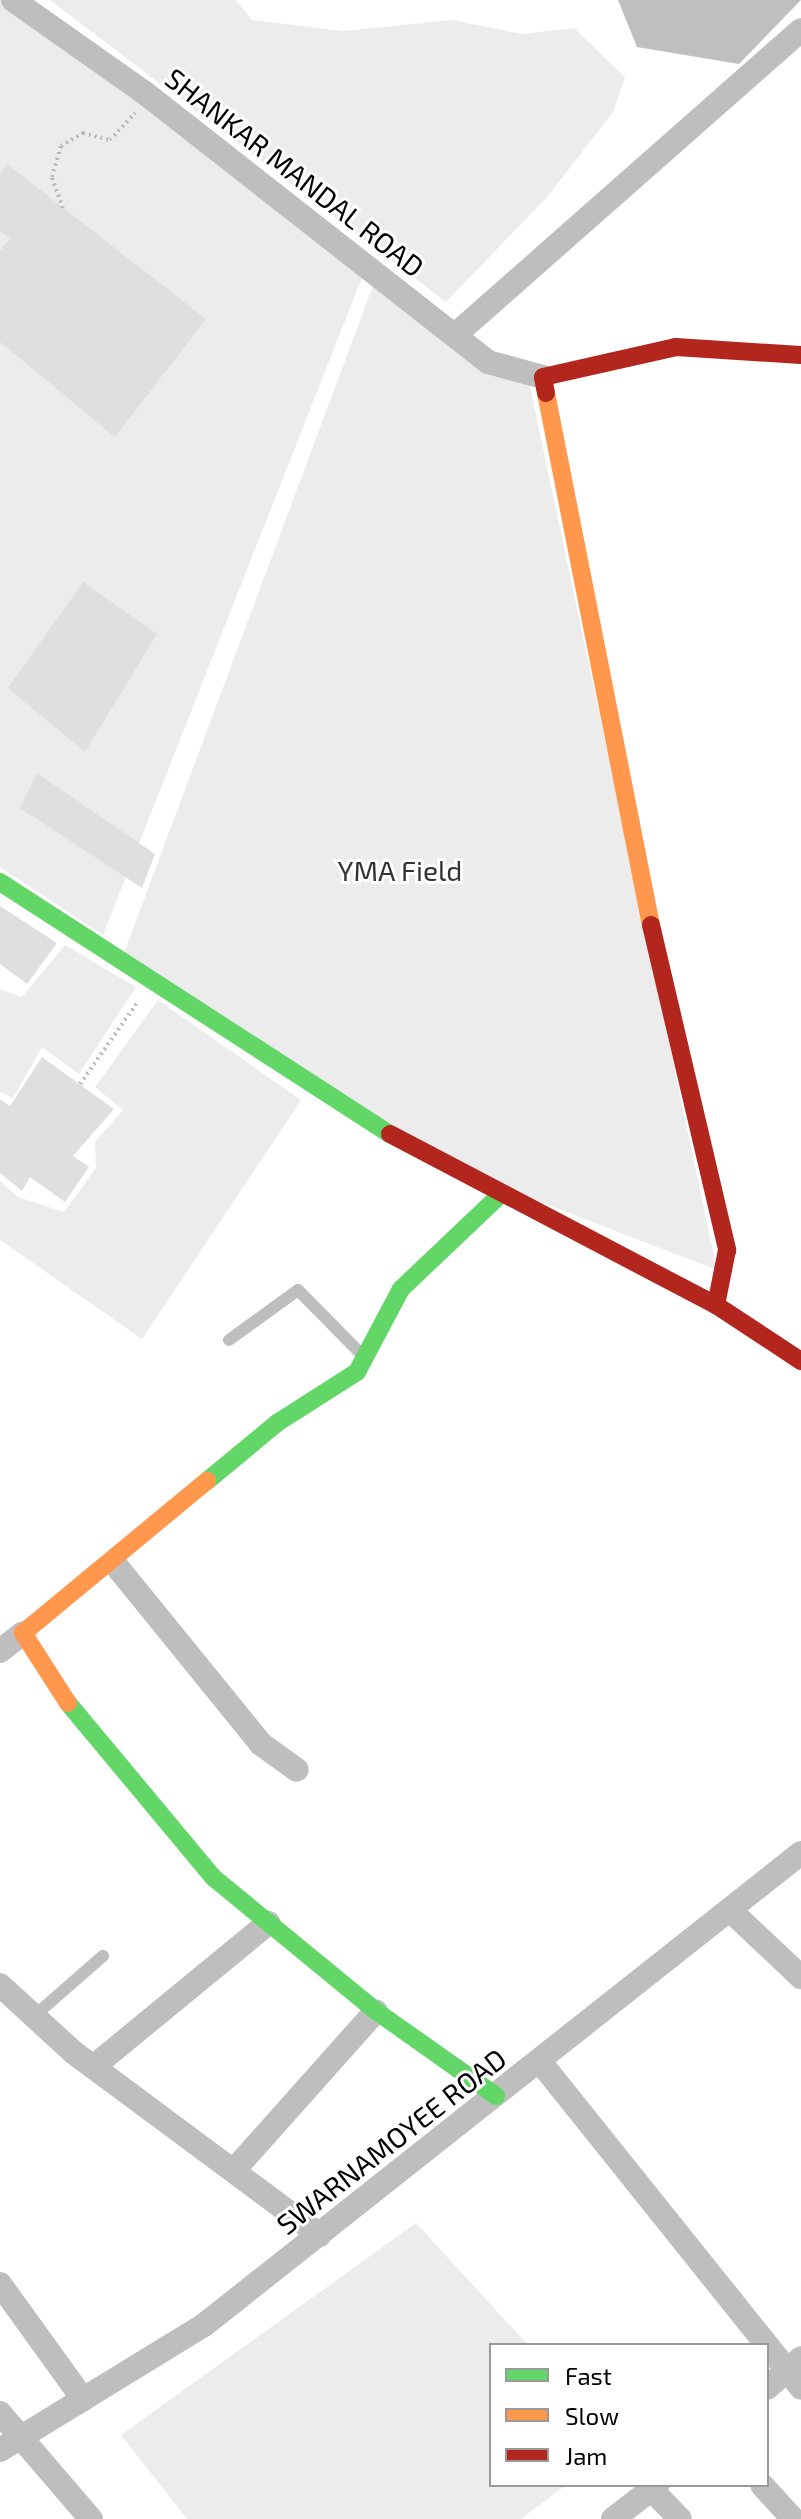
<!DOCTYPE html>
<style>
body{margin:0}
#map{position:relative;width:801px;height:2519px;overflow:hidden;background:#fff;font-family:"Exo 2",sans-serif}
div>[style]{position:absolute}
.green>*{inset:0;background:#ececec}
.water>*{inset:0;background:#bfbfbf}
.building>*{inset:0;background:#dfdfdf}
.path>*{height:4px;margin-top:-2px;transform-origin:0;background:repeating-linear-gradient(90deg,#b9b9b9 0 2px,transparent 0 6px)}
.lane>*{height:12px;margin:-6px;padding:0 6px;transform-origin:6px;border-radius:6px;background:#bebebe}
.street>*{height:24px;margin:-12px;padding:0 12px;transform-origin:12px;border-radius:12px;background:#bebebe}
.fast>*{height:18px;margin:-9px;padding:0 9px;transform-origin:9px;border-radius:9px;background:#63d668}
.slow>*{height:18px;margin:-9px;padding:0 9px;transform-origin:9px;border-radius:9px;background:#ff974d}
.jam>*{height:18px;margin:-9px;padding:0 9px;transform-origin:9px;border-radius:9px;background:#b3261e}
span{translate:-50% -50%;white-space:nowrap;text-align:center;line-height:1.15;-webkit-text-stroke:6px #fff;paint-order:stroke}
.street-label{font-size:28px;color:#000}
.park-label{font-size:28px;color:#333}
.legend{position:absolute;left:489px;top:2343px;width:280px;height:144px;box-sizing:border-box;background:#fff;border:2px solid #999;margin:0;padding:10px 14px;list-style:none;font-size:24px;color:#000}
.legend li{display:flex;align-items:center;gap:16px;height:40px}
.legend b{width:40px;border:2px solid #999}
</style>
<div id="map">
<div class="green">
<i style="clip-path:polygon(0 0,365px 270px,103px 935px,0 867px)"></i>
<i style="clip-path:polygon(50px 0,236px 0,252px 20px,343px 31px,452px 20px,522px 34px,574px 28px,625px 77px,613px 112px,548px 196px,446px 302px)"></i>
<i style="clip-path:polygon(377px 275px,528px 377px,717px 1270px,426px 1158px,121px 961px)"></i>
<i style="clip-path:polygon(65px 945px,136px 987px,79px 1074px,42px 1047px,13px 1098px,0 1092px,0 989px,22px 997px)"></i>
<i style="clip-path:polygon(158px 1000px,301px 1100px,142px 1339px,0 1240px,0 1181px,18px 1197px,64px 1212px,96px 1168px,95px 1142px,123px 1110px,95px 1087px)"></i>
<i style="clip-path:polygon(416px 2223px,528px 2345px,491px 2345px,491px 2485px,566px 2485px,521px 2519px,187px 2519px,121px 2435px)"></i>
</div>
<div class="water">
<i style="clip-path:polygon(618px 0,801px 0,739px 64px,637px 47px)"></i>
</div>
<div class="building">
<i style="clip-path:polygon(7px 164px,206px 319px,115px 437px,0 342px,0 251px,10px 238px,0 231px,0 173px)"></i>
<i style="clip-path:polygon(83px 582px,157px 634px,85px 752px,8px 688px)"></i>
<i style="clip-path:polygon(37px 773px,155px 854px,142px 888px,20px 808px)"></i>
<i style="clip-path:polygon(0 906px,57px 943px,27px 984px,0 964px)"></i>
<i style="clip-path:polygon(42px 1057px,114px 1109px,73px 1156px,89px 1167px,65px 1202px,30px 1177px,22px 1191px,0 1173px,0 1099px,10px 1106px)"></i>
</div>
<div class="path">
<i style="left:63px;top:208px;width:33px;rotate:-110deg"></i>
<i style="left:52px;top:177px;width:32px;rotate:-74deg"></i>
<i style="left:61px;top:146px;width:26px;rotate:-31deg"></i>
<i style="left:83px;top:133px;width:28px;rotate:15deg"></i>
<i style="left:110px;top:140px;width:37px;rotate:-47deg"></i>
<i style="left:80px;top:1084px;width:99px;rotate:-54.9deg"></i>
</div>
<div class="lane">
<i style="left:229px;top:1340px;width:85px;rotate:-35.9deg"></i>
<i style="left:298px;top:1290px;width:91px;rotate:45.4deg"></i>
<i style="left:33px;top:2017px;width:93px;rotate:-41.1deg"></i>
</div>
<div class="street">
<i style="left:13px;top:0;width:161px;rotate:35.2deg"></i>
<i style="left:145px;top:93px;width:436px;rotate:38.1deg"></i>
<i style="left:488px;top:362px;width:57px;rotate:15.3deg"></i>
<i style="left:455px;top:335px;width:461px;rotate:-41.4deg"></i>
<i style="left:114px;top:1563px;width:233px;rotate:50.9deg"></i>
<i style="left:261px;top:1744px;width:44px;rotate:35.8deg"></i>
<i style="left:0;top:1651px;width:29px;rotate:-38deg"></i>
<i style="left:732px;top:1912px;width:95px;rotate:43.3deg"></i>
<i style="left:0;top:1985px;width:99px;rotate:42.5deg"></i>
<i style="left:73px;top:2052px;width:307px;rotate:36.6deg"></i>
<i style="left:541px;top:2063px;width:416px;rotate:51.3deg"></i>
<i style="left:93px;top:2067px;width:227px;rotate:-39.4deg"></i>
<i style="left:236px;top:2168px;width:210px;rotate:-48.3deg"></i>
<i style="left:0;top:2284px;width:142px;rotate:54.2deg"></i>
<i style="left:767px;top:2388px;width:45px;rotate:-41.4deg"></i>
<i style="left:0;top:2413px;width:140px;rotate:49.4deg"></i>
<i style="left:0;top:2450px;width:239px;rotate:-31.5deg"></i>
<i style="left:204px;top:2325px;width:761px;rotate:-38.33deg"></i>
<i style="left:762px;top:2485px;width:46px;rotate:47.6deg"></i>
<i style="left:652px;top:2490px;width:40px;rotate:46deg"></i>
<i style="left:613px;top:2519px;width:56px;rotate:-37.7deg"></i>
</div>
<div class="fast">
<i style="left:0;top:882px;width:464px;rotate:32.9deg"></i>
<i style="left:207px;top:1481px;width:91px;rotate:-39.6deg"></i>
<i style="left:277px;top:1423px;width:95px;rotate:-32.5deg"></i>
<i style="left:357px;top:1372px;width:94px;rotate:-62.1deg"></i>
<i style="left:401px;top:1289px;width:138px;rotate:-43.5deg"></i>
<i style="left:68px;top:1703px;width:228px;rotate:50.2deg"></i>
<i style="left:214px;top:1878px;width:210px;rotate:39.4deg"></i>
<i style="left:376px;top:2011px;width:147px;rotate:35.3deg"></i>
</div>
<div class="slow">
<i style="left:546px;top:393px;width:542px;rotate:78.84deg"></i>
<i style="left:68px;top:1703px;width:83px;rotate:-122.7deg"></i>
<i style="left:23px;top:1633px;width:239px;rotate:-39.6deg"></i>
</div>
<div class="jam">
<i style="left:546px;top:393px;width:16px;rotate:-101deg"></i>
<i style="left:543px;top:377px;width:136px;rotate:-12.7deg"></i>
<i style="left:676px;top:347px;width:125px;rotate:3.7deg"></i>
<i style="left:651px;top:925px;width:334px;rotate:76.8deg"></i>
<i style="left:727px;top:1250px;width:56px;rotate:101.3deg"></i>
<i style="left:390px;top:1134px;width:368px;rotate:27.7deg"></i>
<i style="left:716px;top:1305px;width:102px;rotate:33.4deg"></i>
</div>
<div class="street-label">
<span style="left:295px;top:172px;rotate:38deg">SHANKAR MANDAL ROAD</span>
<span style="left:391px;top:2141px;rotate:-38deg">SWARNAMOYEE ROAD</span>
</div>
<div class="park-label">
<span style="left:400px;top:870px">YMA Field</span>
</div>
<ul class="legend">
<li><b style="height:10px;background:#63d668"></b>Fast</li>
<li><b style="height:10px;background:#ff974d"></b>Slow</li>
<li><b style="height:10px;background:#b3261e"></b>Jam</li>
</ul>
</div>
